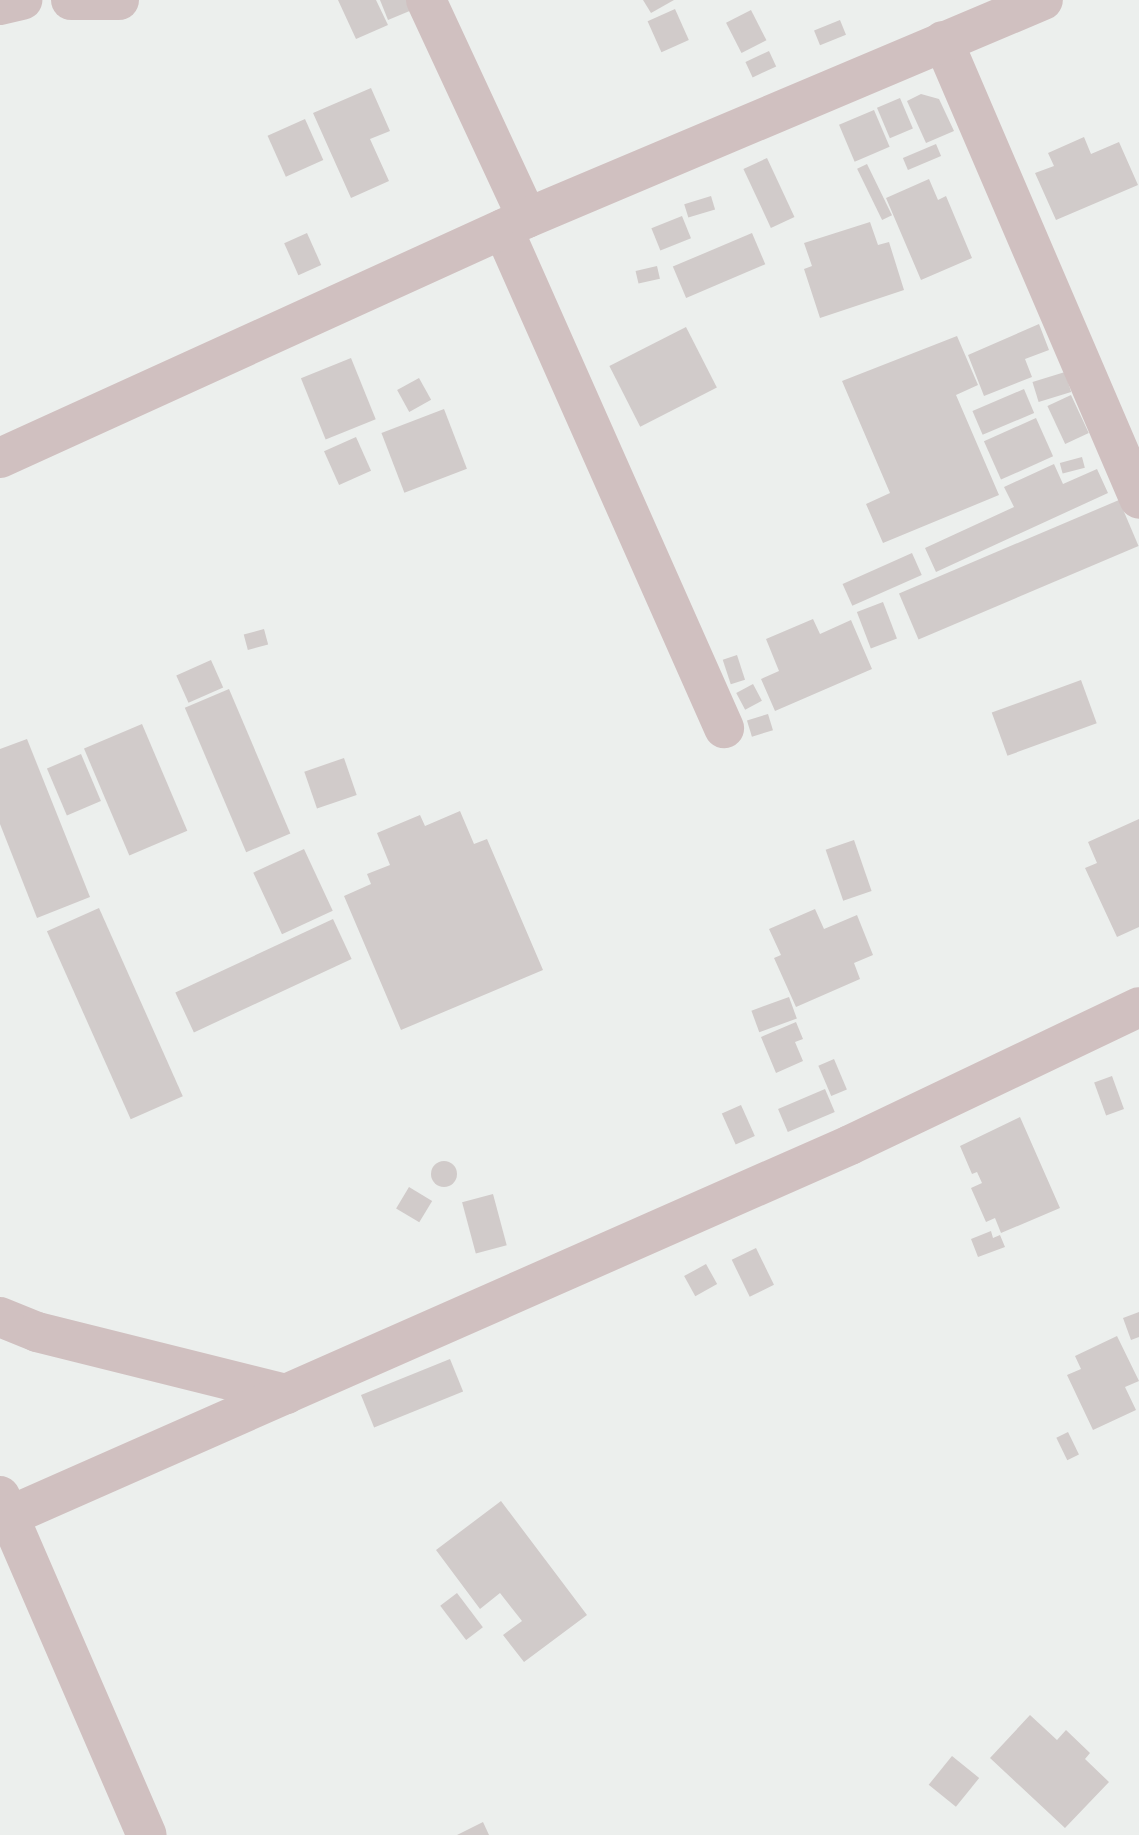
<!DOCTYPE html>
<style>
body{margin:0}
#map{position:relative;width:1139px;height:1835px;overflow:hidden;background:#ecefed;font-family:"DejaVu Sans",sans-serif}
div>[style]{position:absolute}
.building>*{inset:0;background:#d1cbca;transform-origin:0 0}
.round{border-radius:50%}
.minor>*{height:40px;margin:-20px;padding:0 20px;transform-origin:20px;border-radius:20px;background:#d0c0c0}
span{translate:-50% -50%;white-space:nowrap;text-align:center;line-height:1.15;-webkit-text-stroke:6px #fff;paint-order:stroke}
</style>
<div id="map">
<div class="building">
<i style="clip-path:polygon(338px 0,376px 0,388px 25px,356px 39px)"></i>
<i style="clip-path:polygon(380px 0,408px 0,412px 10px,388px 20px)"></i>
<i style="clip-path:polygon(643px 0,674px 0,651px 13px)"></i>
<i style="left:675px;top:9px;width:34px;height:30px;rotate:66deg"></i>
<i style="left:751px;top:10px;width:34px;height:28px;rotate:63deg"></i>
<i style="left:840px;top:20px;width:16px;height:28px;rotate:68deg"></i>
<i style="left:769px;top:51px;width:17px;height:26px;rotate:65deg"></i>
<i style="clip-path:polygon(371px 88px,390px 131px,370px 139px,389px 181px,351px 198px,313px 113px)"></i>
<i style="clip-path:polygon(921px 94px,939px 99px,954px 131px,926px 143px,907px 101px)"></i>
<i style="left:900px;top:98px;width:33px;height:25px;rotate:67deg"></i>
<i style="left:874px;top:110px;width:40px;height:38px;rotate:67deg"></i>
<i style="left:305px;top:119px;width:45px;height:41px;rotate:66deg"></i>
<i style="clip-path:polygon(1084px 137px,1091px 154px,1119px 142px,1138px 185px,1056px 220px,1035px 173px,1054px 166px,1048px 153px)"></i>
<i style="left:936px;top:144px;width:13px;height:36px;rotate:67deg"></i>
<i style="left:767px;top:158px;width:65px;height:26px;rotate:65deg"></i>
<i style="left:867px;top:164px;width:57px;height:11px;rotate:64deg"></i>
<i style="clip-path:polygon(929px 179px,938px 200px,946px 196px,972px 258px,921px 280px,886px 198px)"></i>
<i style="left:711px;top:196px;width:14px;height:28px;rotate:73deg"></i>
<i style="left:682px;top:216px;width:24px;height:33px;rotate:68deg"></i>
<i style="clip-path:polygon(870px 222px,878px 245px,889px 242px,904px 290px,820px 318px,804px 269px,812px 266px,804px 243px)"></i>
<i style="left:307px;top:233px;width:35px;height:25px;rotate:66deg"></i>
<i style="left:752px;top:233px;width:34px;height:86px;rotate:67deg"></i>
<i style="left:657px;top:266px;width:13px;height:22px;rotate:77deg"></i>
<i style="clip-path:polygon(1039px 324px,1049px 350px,1025px 359px,1032px 377px,984px 396px,968px 355px)"></i>
<i style="left:686px;top:327px;width:68px;height:86px;rotate:63deg"></i>
<i style="clip-path:polygon(957px 336px,978px 385px,956px 395px,999px 495px,883px 543px,866px 504px,890px 493px,842px 381px)"></i>
<i style="left:351px;top:358px;width:66px;height:54px;rotate:68deg"></i>
<i style="left:1065px;top:372px;width:21px;height:34px;rotate:73deg"></i>
<i style="left:419px;top:378px;width:25px;height:25px;rotate:61deg"></i>
<i style="left:1024px;top:389px;width:26px;height:56px;rotate:67deg"></i>
<i style="left:1071px;top:395px;width:42px;height:26px;rotate:65deg"></i>
<i style="left:444px;top:409px;width:64px;height:67px;rotate:69deg"></i>
<i style="left:1036px;top:418px;width:42px;height:57px;rotate:66deg"></i>
<i style="left:356px;top:437px;width:37px;height:35px;rotate:66deg"></i>
<i style="left:1082px;top:457px;width:11px;height:23px;rotate:75deg"></i>
<i style="clip-path:polygon(1054px 464px,1063px 484px,1097px 469px,1108px 493px,936px 572px,925px 548px,1014px 507px,1004px 487px)"></i>
<i style="left:1119px;top:500px;width:50px;height:239px;rotate:67deg"></i>
<i style="left:912px;top:553px;width:24px;height:76px;rotate:66deg"></i>
<i style="left:883px;top:602px;width:39px;height:28px;rotate:69deg"></i>
<i style="clip-path:polygon(813px 619px,820px 634px,851px 620px,872px 669px,775px 711px,761px 679px,779px 671px,766px 639px)"></i>
<i style="left:264px;top:629px;width:16px;height:21px;rotate:75deg"></i>
<i style="left:737px;top:655px;width:26px;height:15px;rotate:72deg"></i>
<i style="left:211px;top:660px;width:30px;height:38px;rotate:66deg"></i>
<i style="left:1081px;top:680px;width:46px;height:95px;rotate:70deg"></i>
<i style="left:753px;top:684px;width:19px;height:19px;rotate:62deg"></i>
<i style="left:229px;top:689px;width:157px;height:48px;rotate:67deg"></i>
<i style="left:768px;top:714px;width:17px;height:22px;rotate:73deg"></i>
<i style="left:142px;top:724px;width:116px;height:63px;rotate:67deg"></i>
<i style="clip-path:polygon(27px 739px,90px 897px,37px 918px,0 824px,0 749px)"></i>
<i style="left:81px;top:754px;width:51px;height:37px;rotate:67deg"></i>
<i style="left:344px;top:758px;width:39px;height:42px;rotate:71deg"></i>
<i style="clip-path:polygon(460px 811px,474px 844px,487px 839px,543px 970px,401px 1030px,344px 896px,371px 884px,367px 874px,390px 865px,377px 833px,420px 815px,425px 826px)"></i>
<i style="clip-path:polygon(1139px 819px,1139px 927px,1117px 937px,1085px 868px,1097px 863px,1088px 842px)"></i>
<i style="left:854px;top:840px;width:54px;height:30px;rotate:71deg"></i>
<i style="left:304px;top:849px;width:68px;height:56px;rotate:65deg"></i>
<i style="left:99px;top:908px;width:206px;height:57px;rotate:66deg"></i>
<i style="clip-path:polygon(815px 909px,824px 929px,857px 915px,873px 955px,854px 963px,860px 979px,796px 1007px,774px 958px,781px 955px,769px 929px)"></i>
<i style="left:333px;top:919px;width:44px;height:174px;rotate:65deg"></i>
<i style="left:789px;top:997px;width:23px;height:40px;rotate:70deg"></i>
<i style="clip-path:polygon(796px 1022px,803px 1039px,795px 1042px,803px 1061px,776px 1073px,761px 1037px)"></i>
<i style="left:834px;top:1059px;width:33px;height:17px;rotate:67deg"></i>
<i style="left:1112px;top:1076px;width:35px;height:19px;rotate:70deg"></i>
<i style="left:825px;top:1089px;width:25px;height:51px;rotate:67deg"></i>
<i style="left:741px;top:1105px;width:34px;height:21px;rotate:66deg"></i>
<i style="clip-path:polygon(1020px 1117px,1060px 1208px,1001px 1233px,995px 1218px,986px 1222px,971px 1188px,982px 1183px,977px 1172px,972px 1174px,960px 1146px)"></i>
<i class="round" style="left:431px;top:1161px;width:26px;height:26px"></i>
<i style="left:409px;top:1187px;width:27px;height:25px;rotate:31deg"></i>
<i style="left:493px;top:1194px;width:53px;height:32px;rotate:75deg"></i>
<i style="clip-path:polygon(991px 1231px,993px 1238px,1000px 1235px,1005px 1247px,978px 1257px,971px 1239px)"></i>
<i style="left:756px;top:1248px;width:41px;height:27px;rotate:64deg"></i>
<i style="left:706px;top:1264px;width:23px;height:25px;rotate:61deg"></i>
<i style="clip-path:polygon(1139px 1312px,1139px 1337px,1131px 1340px,1123px 1318px)"></i>
<i style="clip-path:polygon(1117px 1336px,1139px 1381px,1125px 1387px,1136px 1410px,1093px 1430px,1067px 1375px,1081px 1369px,1075px 1356px)"></i>
<i style="left:450px;top:1359px;width:35px;height:96px;rotate:68deg"></i>
<i style="left:1068px;top:1432px;width:25px;height:13px;rotate:64deg"></i>
<i style="clip-path:polygon(501px 1501px,587px 1615px,524px 1662px,503px 1635px,522px 1621px,500px 1593px,480px 1609px,436px 1550px)"></i>
<i style="left:457px;top:1593px;width:43px;height:21px;rotate:53deg"></i>
<i style="clip-path:polygon(1030px 1715px,1057px 1740px,1066px 1730px,1090px 1753px,1085px 1759px,1109px 1782px,1065px 1828px,990px 1758px)"></i>
<i style="left:952px;top:1756px;width:35px;height:37px;rotate:39deg"></i>
<i style="clip-path:polygon(483px 1822px,489px 1835px,457px 1835px)"></i>
</div>
<div class="minor">
<i style="left:71px;top:0;width:48px"></i>
<i style="left:426px;top:0;width:240px;rotate:65.1deg"></i>
<i style="left:0;top:5px;width:23px;rotate:-13deg"></i>
<i style="left:943px;top:41px;width:498px;rotate:66.8deg"></i>
<i style="left:503px;top:229px;width:546px;rotate:66.11deg"></i>
<i style="left:0;top:458px;width:579px;rotate:-24.48deg"></i>
<i style="left:527px;top:218px;width:560px;rotate:-22.9deg"></i>
<i style="left:0;top:1317px;width:40px;rotate:22deg"></i>
<i style="left:37px;top:1332px;width:257px;rotate:14deg"></i>
<i style="left:0;top:1496px;width:369px;rotate:66.6deg"></i>
<i style="left:7px;top:1517px;width:921px;rotate:-23.81deg"></i>
<i style="left:850px;top:1145px;width:320px;rotate:-25.5deg"></i>
</div>
</div>
